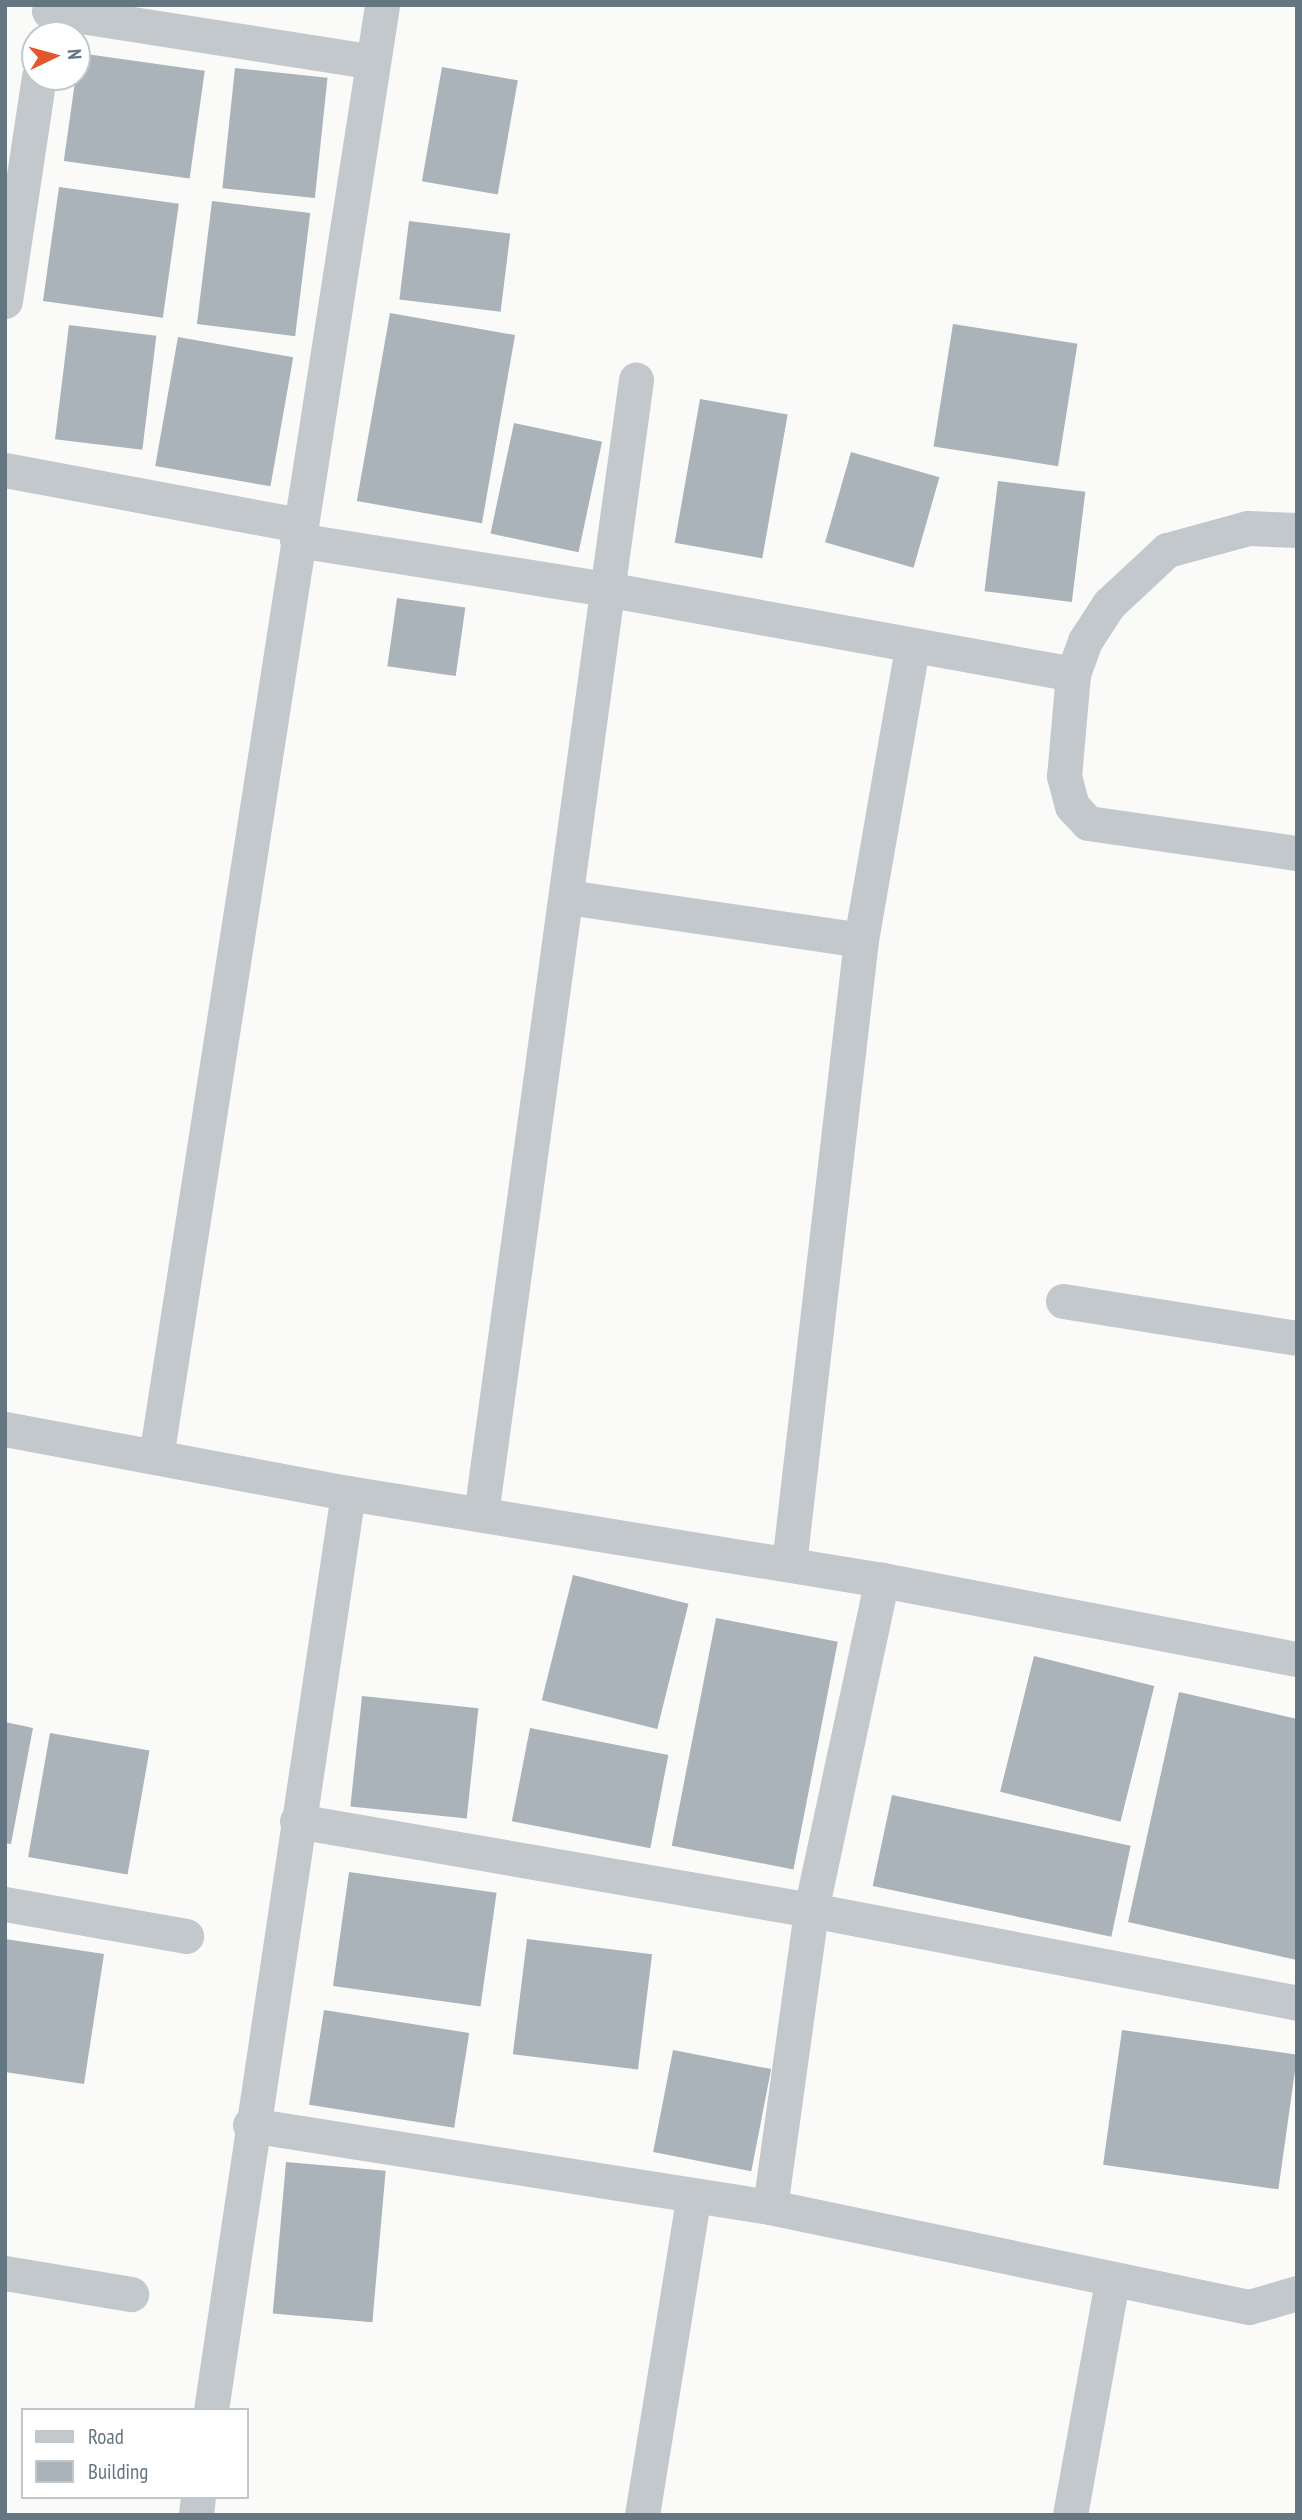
<!DOCTYPE html>
<style>
body{margin:0}
#map{position:relative;width:1302px;height:2520px;overflow:hidden;background:#fafaf8;font-family:"PT Sans Narrow",sans-serif}
div>[style]{position:absolute}
.building>*{inset:0;background:#aab3b9;transform-origin:0 0}
.street>*{height:35px;margin:-17.5px;padding:0 17.5px;transform-origin:17.5px;border-radius:17.5px;background:#c3c8cc}
span{translate:-50% -50%;white-space:nowrap;text-align:center;line-height:1.15;-webkit-text-stroke:7px #fff;paint-order:stroke}
.frame{position:absolute;inset:0;border:7px solid #657683;pointer-events:none}
.legend{position:absolute;left:21px;top:2408px;width:228px;height:91px;box-sizing:border-box;background:#fff;border:2px solid #c1c8cd;margin:0;padding:9px 12px;list-style:none;font-size:21px;color:#657683}
.legend li{display:flex;align-items:center;gap:14px;height:35px}
.legend b{width:35px;border:2px solid #c1c8cd}
.north{position:absolute;left:21px;top:21px;width:70px;height:70px;box-sizing:border-box;background:#fff;border:2px solid #c1c8cd;border-radius:50%;rotate:85deg;font-size:19px;font-weight:700;line-height:28px;text-align:center;color:#657683}
.north::after{content:'';display:block;margin:auto;width:24px;height:32px;background:#e4572e;clip-path:polygon(50% 0,100% 100%,50% 72%,0 100%)}
</style>
<div id="map">
<div class="building">
<i style="left:79px;top:53px;width:127px;height:109px;rotate:8deg"></i>
<i style="left:442px;top:67px;width:77px;height:116px;rotate:10deg"></i>
<i style="left:235px;top:68px;width:93px;height:121px;rotate:6deg"></i>
<i style="left:59px;top:187px;width:121px;height:115px;rotate:8deg"></i>
<i style="left:212px;top:201px;width:99px;height:124px;rotate:7deg"></i>
<i style="left:409px;top:221px;width:102px;height:79px;rotate:7deg"></i>
<i style="left:390px;top:313px;width:127px;height:191px;rotate:10deg"></i>
<i style="left:953px;top:324px;width:126px;height:124px;rotate:9deg"></i>
<i style="left:69px;top:325px;width:88px;height:115px;rotate:7deg"></i>
<i style="left:178px;top:337px;width:117px;height:131px;rotate:10deg"></i>
<i style="left:700px;top:399px;width:89px;height:146px;rotate:10deg"></i>
<i style="left:514px;top:423px;width:90px;height:113px;rotate:12deg"></i>
<i style="left:851px;top:452px;width:92px;height:94px;rotate:16deg"></i>
<i style="left:998px;top:481px;width:88px;height:111px;rotate:7deg"></i>
<i style="left:397px;top:598px;width:69px;height:69px;rotate:8deg"></i>
<i style="left:573px;top:1575px;width:119px;height:129px;rotate:14deg"></i>
<i style="left:716px;top:1618px;width:124px;height:232px;rotate:11deg"></i>
<i style="left:1034px;top:1656px;width:124px;height:140px;rotate:14deg"></i>
<i style="clip-path:polygon(1179px 1692px,1297px 1719px,1297px 1960px,1128px 1922px)"></i>
<i style="left:362px;top:1696px;width:117px;height:111px;rotate:6deg"></i>
<i style="clip-path:polygon(5px 1722px,33px 1728px,11px 1844px,5px 1843px)"></i>
<i style="left:530px;top:1728px;width:141px;height:95px;rotate:11deg"></i>
<i style="left:50px;top:1733px;width:101px;height:126px;rotate:10deg"></i>
<i style="left:892px;top:1795px;width:244px;height:93px;rotate:12deg"></i>
<i style="left:349px;top:1872px;width:149px;height:115px;rotate:8deg"></i>
<i style="clip-path:polygon(5px 1939px,104px 1954px,84px 2084px,5px 2072px)"></i>
<i style="left:527px;top:1939px;width:126px;height:116px;rotate:7deg"></i>
<i style="left:324px;top:2010px;width:147px;height:96px;rotate:9deg"></i>
<i style="left:1122px;top:2030px;width:177px;height:136px;rotate:8deg"></i>
<i style="left:673px;top:2050px;width:100px;height:104px;rotate:11deg"></i>
<i style="left:286px;top:2162px;width:100px;height:152px;rotate:5deg"></i>
</div>
<div class="street">
<i style="left:49px;top:11px;width:328px;rotate:8.9deg"></i>
<i style="left:5px;top:301px;width:227px;rotate:-81.4deg"></i>
<i style="left:5px;top:470px;width:299px;rotate:10.6deg"></i>
<i style="left:1297px;top:530px;width:49px;rotate:-177.7deg"></i>
<i style="left:1248px;top:528px;width:84px;rotate:164.8deg"></i>
<i style="left:1167px;top:550px;width:79px;rotate:137deg"></i>
<i style="left:1109px;top:604px;width:44px;rotate:123deg"></i>
<i style="left:1085px;top:641px;width:35px;rotate:110deg"></i>
<i style="left:1073px;top:674px;width:102px;rotate:95deg"></i>
<i style="left:1064px;top:776px;width:31px;rotate:75deg"></i>
<i style="left:1072px;top:806px;width:23px;rotate:47deg"></i>
<i style="left:1088px;top:823px;width:211px;rotate:8.2deg"></i>
<i style="left:297px;top:540px;width:313px;rotate:9deg"></i>
<i style="left:606px;top:589px;width:475px;rotate:10.3deg"></i>
<i style="left:567px;top:897px;width:297px;rotate:8.3deg"></i>
<i style="left:1063px;top:1301px;width:237px;rotate:9deg"></i>
<i style="left:5px;top:1429px;width:349px;rotate:10.6deg"></i>
<i style="left:348px;top:1493px;width:541px;rotate:9.25deg"></i>
<i style="left:882px;top:1580px;width:422px;rotate:10.8deg"></i>
<i style="left:156px;top:1457px;width:1469px;rotate:-81.15deg"></i>
<i style="left:481px;top:1514px;width:1145px;rotate:-82.22deg"></i>
<i style="left:789px;top:1564px;width:628px;rotate:-83.42deg"></i>
<i style="left:861px;top:940px;width:296px;rotate:-80.1deg"></i>
<i style="left:297px;top:1821px;width:522px;rotate:9.82deg"></i>
<i style="left:811px;top:1910px;width:495px;rotate:10.8deg"></i>
<i style="left:5px;top:1904px;width:184px;rotate:10deg"></i>
<i style="left:250px;top:2125px;width:526px;rotate:8.96deg"></i>
<i style="left:770px;top:2207px;width:489px;rotate:11.8deg"></i>
<i style="left:1249px;top:2307px;width:50px;rotate:-16.3deg"></i>
<i style="left:770px;top:2207px;width:300px;rotate:-82.1deg"></i>
<i style="left:811px;top:1910px;width:338px;rotate:-77.9deg"></i>
<i style="left:5px;top:2273px;width:128px;rotate:9.5deg"></i>
<i style="left:211px;top:2410px;width:927px;rotate:-81.5deg"></i>
<i style="left:196px;top:2515px;width:18px;rotate:-84deg"></i>
<i style="left:642px;top:2515px;width:324px;rotate:-80.8deg"></i>
<i style="left:1070px;top:2515px;width:238px;rotate:-79.8deg"></i>
</div>
<div class="frame"></div>
<ul class="legend">
<li><b style="height:9px;background:#c3c8cc"></b>Road</li>
<li><b style="height:19px;background:#aab3b9"></b>Building</li>
</ul>
<div class="north">N</div>
</div>
